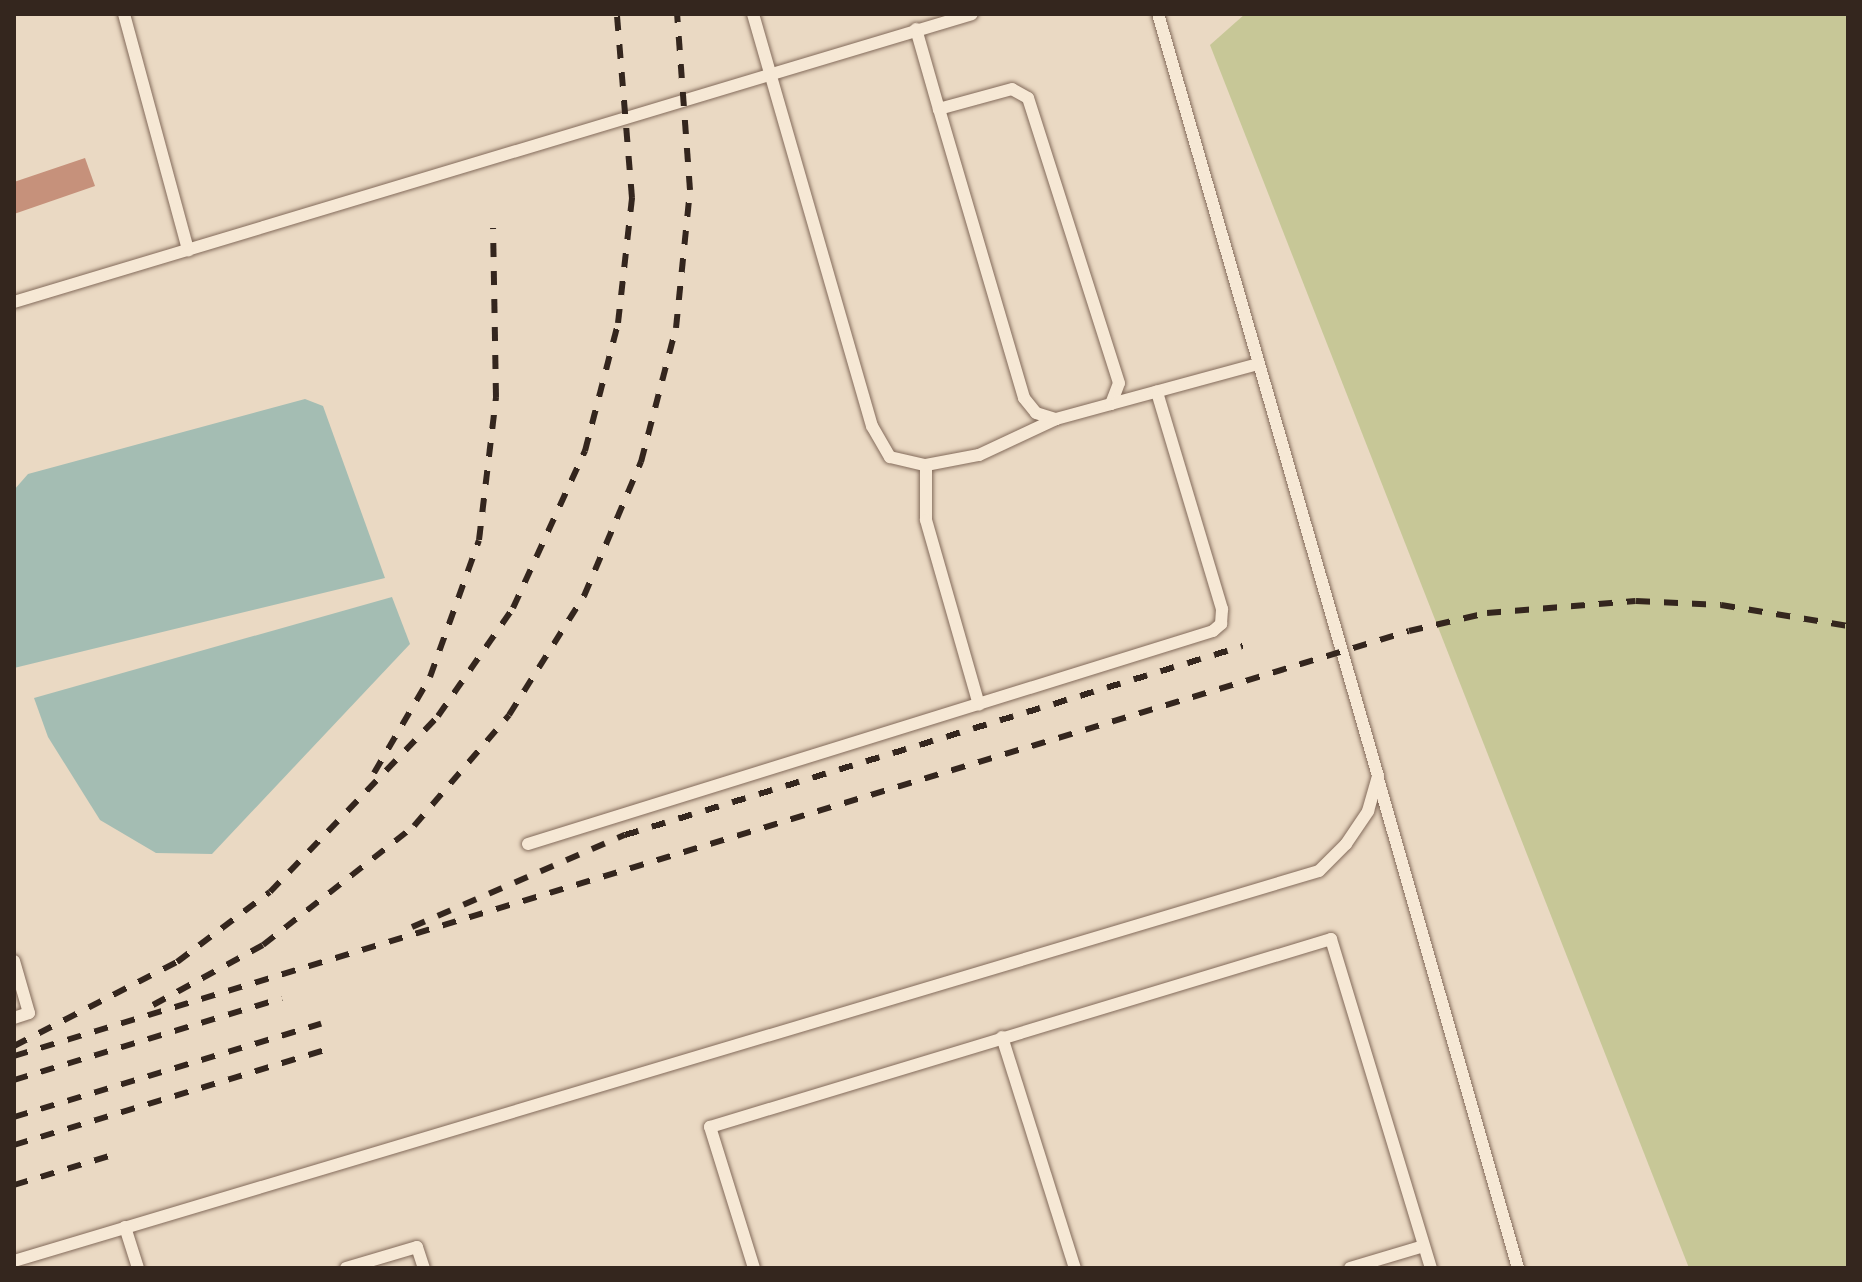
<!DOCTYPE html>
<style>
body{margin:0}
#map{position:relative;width:1862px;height:1282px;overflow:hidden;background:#ead9c3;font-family:"IBM Plex Serif",serif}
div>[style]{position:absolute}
.green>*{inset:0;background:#c7c797}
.water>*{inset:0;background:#a4bdb3}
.building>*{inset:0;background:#c6917b}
.roads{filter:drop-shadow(0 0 2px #836b5b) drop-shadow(0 0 2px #836b5b)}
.service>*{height:12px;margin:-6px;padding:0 6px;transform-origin:6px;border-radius:6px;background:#f6e8d5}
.rail>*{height:6px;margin-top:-3px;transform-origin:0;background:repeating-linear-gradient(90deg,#34261e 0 14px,transparent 0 28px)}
span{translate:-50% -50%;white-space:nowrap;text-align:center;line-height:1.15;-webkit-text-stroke:8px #f2e5d1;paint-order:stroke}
.frame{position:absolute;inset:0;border:16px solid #34261e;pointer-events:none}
</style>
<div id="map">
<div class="green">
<i style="clip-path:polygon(1245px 14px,1848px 14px,1848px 1268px,1689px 1268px,1210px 45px)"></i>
</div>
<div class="water">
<i style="clip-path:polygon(305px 399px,323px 406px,385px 578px,14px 668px,14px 490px,28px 474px)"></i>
<i style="clip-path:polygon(392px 597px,410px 644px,212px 854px,156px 853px,100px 820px,48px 737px,34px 698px)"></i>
</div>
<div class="building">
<i style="clip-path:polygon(85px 158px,95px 186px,14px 214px,14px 182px)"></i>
</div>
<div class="roads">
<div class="service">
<i style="left:124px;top:14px;width:245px;rotate:74.8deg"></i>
<i style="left:753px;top:14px;width:429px;rotate:73.9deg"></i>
<i style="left:872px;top:426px;width:36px;rotate:60deg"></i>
<i style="left:890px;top:457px;width:37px;rotate:13deg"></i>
<i style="left:926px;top:465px;width:54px;rotate:-10.7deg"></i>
<i style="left:979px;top:455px;width:85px;rotate:-25.1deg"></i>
<i style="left:916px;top:29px;width:83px;rotate:74deg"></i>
<i style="left:939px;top:109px;width:301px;rotate:73.6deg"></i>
<i style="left:1024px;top:398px;width:19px;rotate:51deg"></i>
<i style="left:1036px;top:413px;width:21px;rotate:17deg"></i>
<i style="left:1056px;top:419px;width:57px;rotate:-15.3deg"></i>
<i style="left:1111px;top:404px;width:22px;rotate:-69deg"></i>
<i style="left:1119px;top:383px;width:299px;rotate:-107.7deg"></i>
<i style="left:1028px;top:98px;width:18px;rotate:-151deg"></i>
<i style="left:1012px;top:89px;width:76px;rotate:164.7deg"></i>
<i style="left:14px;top:302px;width:1000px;rotate:-16.73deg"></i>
<i style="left:1111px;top:404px;width:152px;rotate:-15.2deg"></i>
<i style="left:926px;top:465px;width:55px;rotate:90deg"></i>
<i style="left:926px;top:520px;width:192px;rotate:74deg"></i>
<i style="left:1378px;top:779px;width:509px;rotate:74.02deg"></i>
<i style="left:528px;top:844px;width:717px;rotate:-17.27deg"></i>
<i style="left:1213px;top:631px;width:11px;rotate:-41deg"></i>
<i style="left:1221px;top:624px;width:15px;rotate:-86deg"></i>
<i style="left:1222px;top:609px;width:227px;rotate:-106.7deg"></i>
<i style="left:14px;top:961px;width:54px;rotate:73.9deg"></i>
<i style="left:29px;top:1013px;width:16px;rotate:162deg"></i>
<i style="left:1002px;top:1037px;width:242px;rotate:72.5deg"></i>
<i style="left:125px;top:1227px;width:43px;rotate:72.4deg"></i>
<i style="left:14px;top:1261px;width:1362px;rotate:-16.64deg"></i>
<i style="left:1319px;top:871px;width:38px;rotate:-45deg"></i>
<i style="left:1346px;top:844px;width:40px;rotate:-56deg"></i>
<i style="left:1368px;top:811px;width:36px;rotate:-74deg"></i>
<i style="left:1378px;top:776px;width:793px;rotate:-106.1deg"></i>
<i style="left:346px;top:1268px;width:74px;rotate:-16.5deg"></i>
<i style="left:417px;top:1247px;width:22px;rotate:72deg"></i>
<i style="left:754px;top:1268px;width:148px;rotate:-107.3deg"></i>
<i style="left:710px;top:1127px;width:649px;rotate:-16.84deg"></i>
<i style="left:1331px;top:939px;width:344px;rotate:73.1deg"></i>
<i style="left:1350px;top:1268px;width:77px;rotate:-16.6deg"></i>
</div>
</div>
<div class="rail">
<i style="left:374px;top:773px;width:111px;rotate:-59.7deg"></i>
<i style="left:430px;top:677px;width:145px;rotate:-70.3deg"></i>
<i style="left:479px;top:540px;width:144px;rotate:-83.2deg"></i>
<i style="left:496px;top:397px;width:169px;rotate:-91deg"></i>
<i style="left:412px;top:927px;width:232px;rotate:-23.4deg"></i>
<i style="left:625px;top:835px;width:646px;rotate:-17deg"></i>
<i style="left:153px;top:1005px;width:125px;rotate:-28.6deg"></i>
<i style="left:263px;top:945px;width:192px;rotate:-38.2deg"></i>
<i style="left:414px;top:826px;width:146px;rotate:-49.4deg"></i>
<i style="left:509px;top:715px;width:141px;rotate:-57.8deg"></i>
<i style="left:584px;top:596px;width:146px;rotate:-67deg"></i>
<i style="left:641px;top:462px;width:138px;rotate:-75.4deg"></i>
<i style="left:676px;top:328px;width:139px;rotate:-84.2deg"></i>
<i style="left:690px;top:190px;width:176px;rotate:-94.2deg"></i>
<i style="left:14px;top:1046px;width:183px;rotate:-27.3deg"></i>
<i style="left:177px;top:962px;width:116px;rotate:-37deg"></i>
<i style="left:270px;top:892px;width:243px;rotate:-46.3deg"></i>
<i style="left:438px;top:716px;width:131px;rotate:-55.2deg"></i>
<i style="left:513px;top:608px;width:173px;rotate:-65.4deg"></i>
<i style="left:585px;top:451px;width:132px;rotate:-75.5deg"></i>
<i style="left:618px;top:323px;width:126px;rotate:-83.6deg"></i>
<i style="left:632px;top:198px;width:185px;rotate:-94.7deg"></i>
<i style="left:14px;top:1056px;width:1458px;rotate:-16.94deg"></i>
<i style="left:1409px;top:631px;width:80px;rotate:-13deg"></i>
<i style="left:1487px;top:613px;width:149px;rotate:-4.6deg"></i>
<i style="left:1636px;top:601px;width:85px;rotate:2.7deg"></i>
<i style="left:1721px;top:605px;width:129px;rotate:9.4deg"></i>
<i style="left:14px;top:1080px;width:280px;rotate:-17deg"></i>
<i style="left:14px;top:1117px;width:321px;rotate:-16.9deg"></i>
<i style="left:14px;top:1145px;width:328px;rotate:-17deg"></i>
<i style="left:14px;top:1185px;width:99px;rotate:-17deg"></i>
</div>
<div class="frame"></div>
</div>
